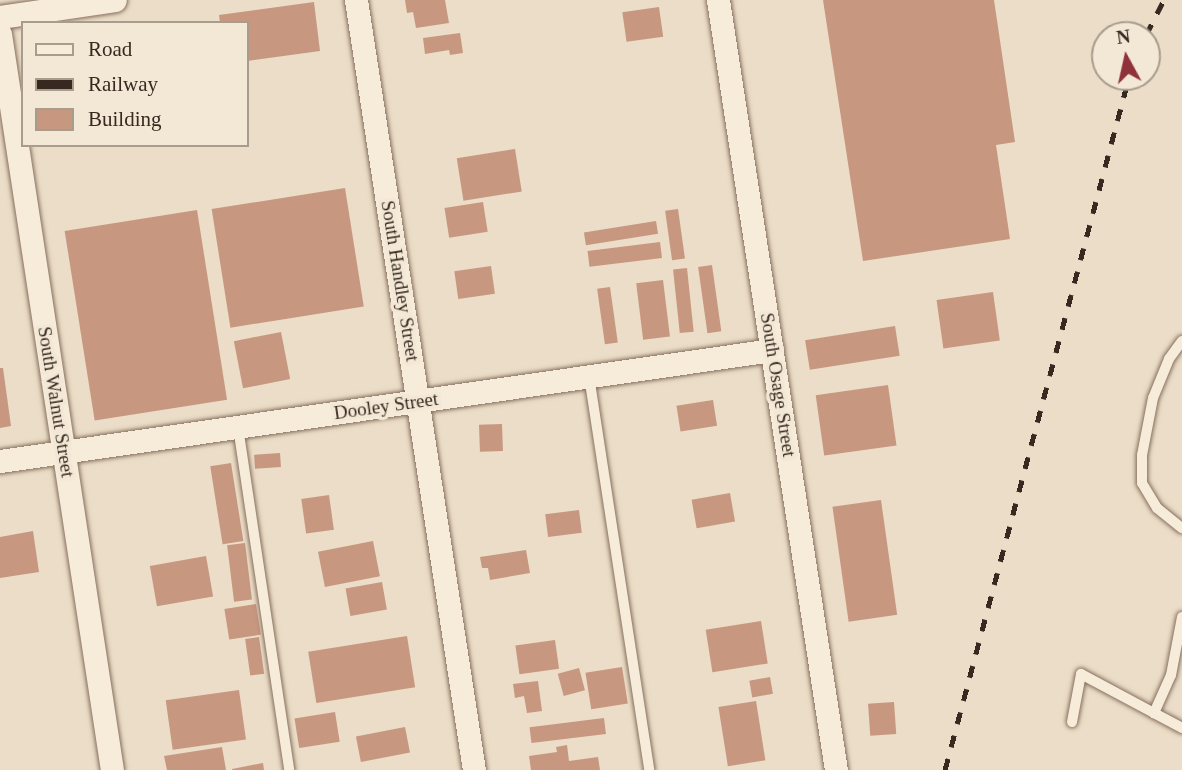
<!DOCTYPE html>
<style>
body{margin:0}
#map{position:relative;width:1182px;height:770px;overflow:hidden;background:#ebddc7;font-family:"Times New Roman",serif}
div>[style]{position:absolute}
.building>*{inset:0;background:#c79780;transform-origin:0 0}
.roads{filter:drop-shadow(0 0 2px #86705e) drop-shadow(0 0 2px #86705e)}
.lane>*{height:10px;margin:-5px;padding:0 5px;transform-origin:5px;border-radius:5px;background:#f7ecda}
.street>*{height:23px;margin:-11.5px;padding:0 11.5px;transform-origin:11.5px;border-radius:11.5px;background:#f7ecda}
.rail>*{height:5px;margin-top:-2.5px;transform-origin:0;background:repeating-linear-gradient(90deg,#372920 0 12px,transparent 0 24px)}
span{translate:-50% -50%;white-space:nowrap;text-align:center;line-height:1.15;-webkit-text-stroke:7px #f3e8d6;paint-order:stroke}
.street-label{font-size:19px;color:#372920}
.legend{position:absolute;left:21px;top:21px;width:228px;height:126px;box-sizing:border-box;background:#f3e8d6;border:2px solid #a89c8d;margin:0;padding:9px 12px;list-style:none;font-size:21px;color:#372920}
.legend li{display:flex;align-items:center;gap:14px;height:35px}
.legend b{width:35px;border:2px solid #a89c8d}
.north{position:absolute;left:1091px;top:21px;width:70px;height:70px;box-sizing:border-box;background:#f3e8d6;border:2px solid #a89c8d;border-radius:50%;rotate:352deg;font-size:19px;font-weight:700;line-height:28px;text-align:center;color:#372920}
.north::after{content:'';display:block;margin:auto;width:24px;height:32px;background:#90323a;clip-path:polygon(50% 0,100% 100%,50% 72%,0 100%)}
</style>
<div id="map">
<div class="building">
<i style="clip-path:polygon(405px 0,445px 0,449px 23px,416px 28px,413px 12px,407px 13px)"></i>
<i style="clip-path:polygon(823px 0,994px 0,1015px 142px,996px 145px,1010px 239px,863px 261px)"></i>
<i style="clip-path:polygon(314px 2px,320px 51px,247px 61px,247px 23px,220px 23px,219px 15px)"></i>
<i style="left:659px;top:7px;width:30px;height:37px;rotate:82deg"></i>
<i style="clip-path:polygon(460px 33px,463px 53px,450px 55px,449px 50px,425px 54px,423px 38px)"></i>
<i style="left:515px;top:149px;width:43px;height:59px;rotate:81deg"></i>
<i style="left:345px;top:188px;width:120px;height:135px;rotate:81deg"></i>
<i style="left:483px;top:202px;width:30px;height:39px;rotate:81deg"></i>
<i style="left:678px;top:209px;width:50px;height:13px;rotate:82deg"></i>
<i style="left:197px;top:210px;width:192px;height:134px;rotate:81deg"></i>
<i style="left:656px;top:221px;width:13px;height:73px;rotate:81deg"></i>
<i style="left:660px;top:242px;width:16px;height:73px;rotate:83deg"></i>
<i style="left:712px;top:265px;width:67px;height:14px;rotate:82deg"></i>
<i style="left:491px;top:266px;width:28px;height:37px;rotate:82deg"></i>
<i style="left:687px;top:268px;width:64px;height:14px;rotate:84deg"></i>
<i style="left:663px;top:280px;width:57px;height:27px;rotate:83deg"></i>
<i style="left:610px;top:287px;width:56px;height:13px;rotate:82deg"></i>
<i style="left:993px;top:292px;width:49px;height:57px;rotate:82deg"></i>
<i style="left:895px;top:326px;width:30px;height:91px;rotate:81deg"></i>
<i style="left:281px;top:332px;width:48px;height:48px;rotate:79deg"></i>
<i style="clip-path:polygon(0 368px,3px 368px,11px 426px,0 428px)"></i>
<i style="left:888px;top:385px;width:61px;height:73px;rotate:82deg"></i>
<i style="left:713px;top:400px;width:26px;height:37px;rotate:81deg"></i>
<i style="left:502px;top:424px;width:27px;height:23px;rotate:88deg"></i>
<i style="left:280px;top:453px;width:14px;height:26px;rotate:86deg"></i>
<i style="left:231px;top:463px;width:79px;height:21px;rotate:81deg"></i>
<i style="left:730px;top:493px;width:29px;height:39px;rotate:80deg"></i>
<i style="left:329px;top:495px;width:35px;height:28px;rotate:82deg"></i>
<i style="left:881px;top:500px;width:116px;height:49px;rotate:82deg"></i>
<i style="left:579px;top:510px;width:23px;height:34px;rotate:83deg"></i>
<i style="clip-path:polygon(33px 531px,39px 572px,0 578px,0 537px)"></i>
<i style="left:373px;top:541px;width:36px;height:56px;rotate:79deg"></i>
<i style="left:245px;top:543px;width:57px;height:18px;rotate:83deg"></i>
<i style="clip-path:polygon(526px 550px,530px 573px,490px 580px,488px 568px,482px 568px,480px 557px)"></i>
<i style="left:206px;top:556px;width:41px;height:57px;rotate:80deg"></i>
<i style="left:382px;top:582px;width:28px;height:37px;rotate:80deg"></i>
<i style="left:256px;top:604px;width:31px;height:32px;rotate:81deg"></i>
<i style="left:761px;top:621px;width:43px;height:56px;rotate:81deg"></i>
<i style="left:407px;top:636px;width:52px;height:100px;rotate:81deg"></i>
<i style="left:259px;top:637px;width:37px;height:14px;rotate:82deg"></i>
<i style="left:555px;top:640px;width:29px;height:40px;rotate:82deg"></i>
<i style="left:622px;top:667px;width:37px;height:37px;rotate:81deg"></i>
<i style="left:579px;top:668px;width:23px;height:22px;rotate:75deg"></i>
<i style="left:770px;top:677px;width:17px;height:21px;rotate:80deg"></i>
<i style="clip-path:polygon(538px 681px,542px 711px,527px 713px,524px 696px,515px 698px,513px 684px)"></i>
<i style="left:239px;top:690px;width:50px;height:74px;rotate:82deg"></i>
<i style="left:756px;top:701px;width:60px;height:38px;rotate:81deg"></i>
<i style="left:894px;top:702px;width:32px;height:26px;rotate:86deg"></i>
<i style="left:335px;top:712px;width:30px;height:41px;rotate:81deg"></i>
<i style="left:604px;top:718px;width:16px;height:75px;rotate:83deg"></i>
<i style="left:405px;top:727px;width:26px;height:50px;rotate:79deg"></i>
<i style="clip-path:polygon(567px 745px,569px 761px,598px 757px,600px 770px,531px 770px,529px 756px,557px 752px,556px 747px)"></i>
<i style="clip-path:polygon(222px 747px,226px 770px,167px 770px,164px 756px)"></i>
<i style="clip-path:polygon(263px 763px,264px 770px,232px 770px,232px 769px)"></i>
</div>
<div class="roads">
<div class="lane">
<i style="left:1182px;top:341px;width:22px;rotate:126deg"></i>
<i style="left:1169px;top:359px;width:42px;rotate:112.3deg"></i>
<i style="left:1153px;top:398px;width:58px;rotate:100.9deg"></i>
<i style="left:1142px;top:455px;width:28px;rotate:90deg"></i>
<i style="left:1142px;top:483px;width:29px;rotate:59deg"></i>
<i style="left:1157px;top:508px;width:32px;rotate:39deg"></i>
<i style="left:589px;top:376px;width:399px;rotate:81.3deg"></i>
<i style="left:238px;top:427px;width:347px;rotate:81.5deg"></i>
<i style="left:1182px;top:617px;width:59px;rotate:100.7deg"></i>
<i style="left:1171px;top:675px;width:42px;rotate:114.1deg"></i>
<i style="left:1154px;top:713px;width:32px;rotate:28deg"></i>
<i style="left:1072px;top:722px;width:49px;rotate:-79.4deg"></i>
<i style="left:1081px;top:674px;width:83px;rotate:28.1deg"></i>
</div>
<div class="street">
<i style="left:356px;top:0;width:779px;rotate:81.29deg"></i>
<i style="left:718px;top:0;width:779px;rotate:81.29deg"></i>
<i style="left:0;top:17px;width:116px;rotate:-8.4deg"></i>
<i style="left:0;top:34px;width:744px;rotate:81.35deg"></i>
<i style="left:0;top:461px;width:780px;rotate:-8.18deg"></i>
</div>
</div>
<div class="rail">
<i style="left:1146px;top:35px;width:39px;rotate:-63deg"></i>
<i style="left:945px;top:770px;width:717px;rotate:-75.13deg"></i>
</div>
<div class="street-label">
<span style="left:400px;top:281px;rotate:81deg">South Handley Street</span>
<span style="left:778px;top:385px;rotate:81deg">South Osage Street</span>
<span style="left:56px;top:402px;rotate:81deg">South Walnut Street</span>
<span style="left:386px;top:406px;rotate:-8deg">Dooley Street</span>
</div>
<ul class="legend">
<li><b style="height:9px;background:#f7ecda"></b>Road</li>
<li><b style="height:9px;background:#372920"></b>Railway</li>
<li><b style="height:19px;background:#c79780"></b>Building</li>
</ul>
<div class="north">N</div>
</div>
